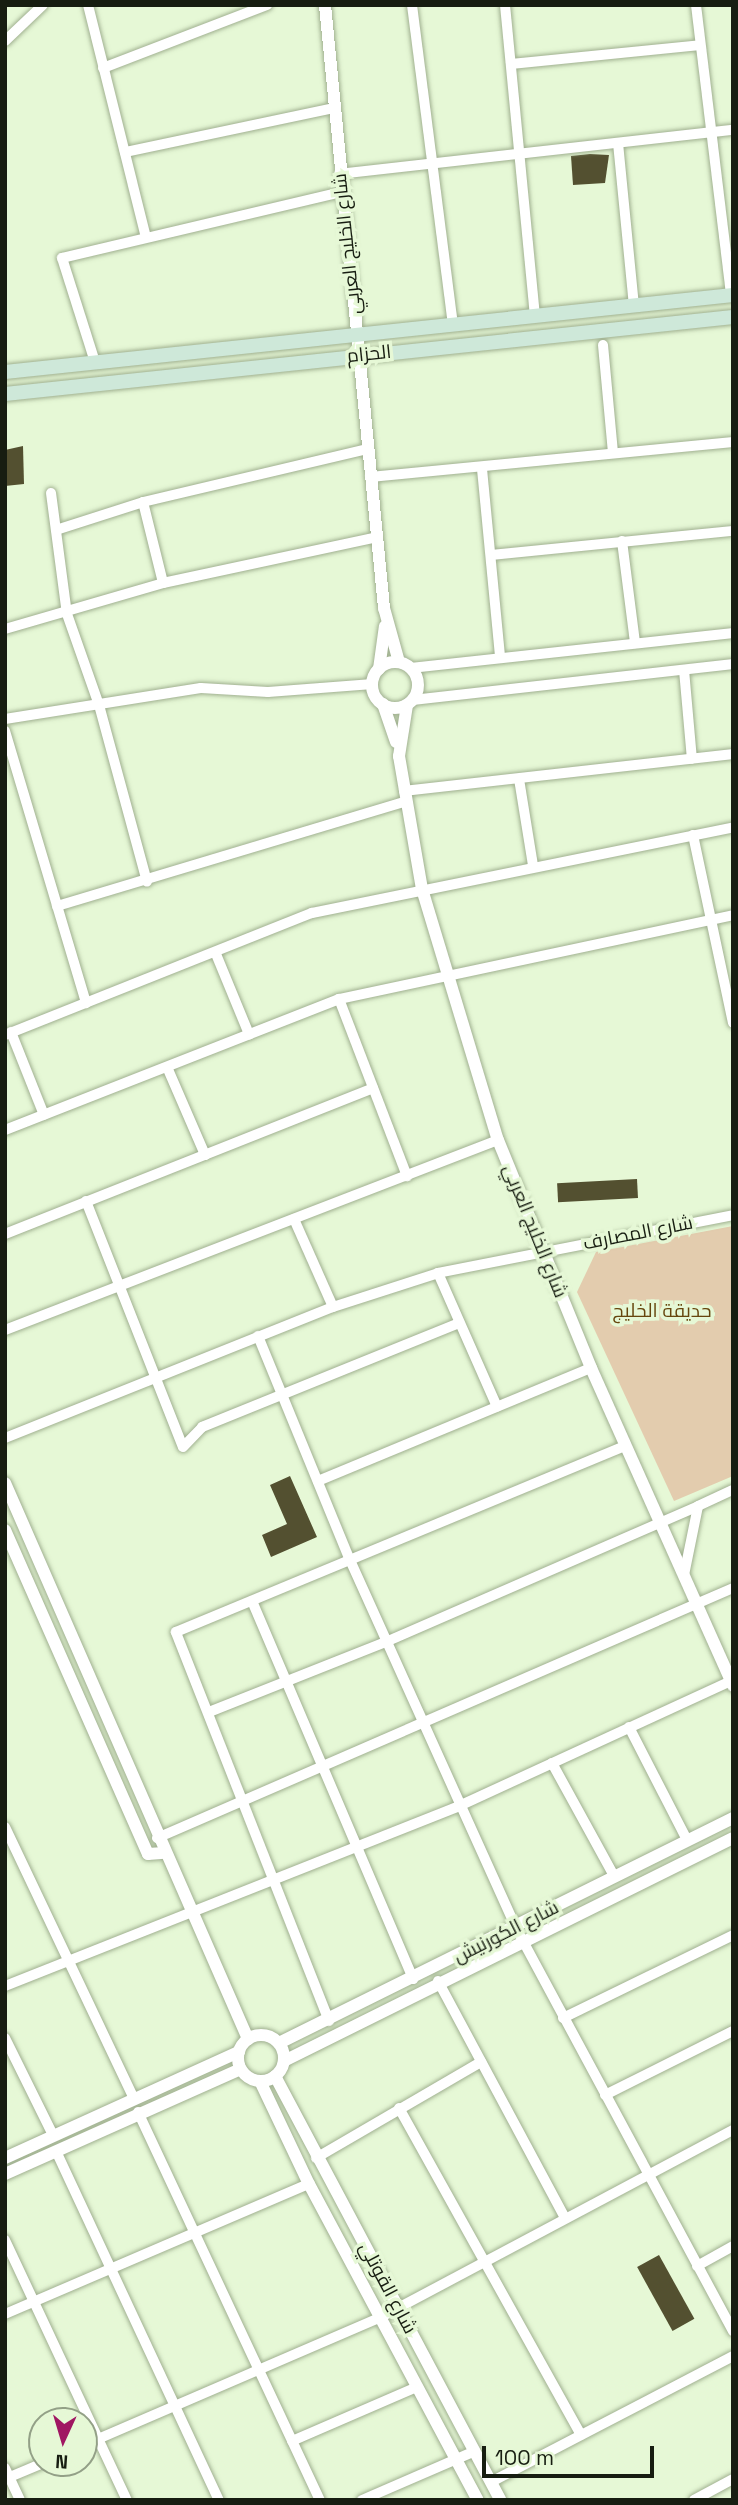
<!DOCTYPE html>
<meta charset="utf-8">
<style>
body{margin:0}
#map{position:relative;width:738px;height:2505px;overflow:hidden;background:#e6f8d6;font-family:"Space Grotesk",Cairo,sans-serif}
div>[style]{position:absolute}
.green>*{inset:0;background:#e3ccae}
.building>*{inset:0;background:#535030;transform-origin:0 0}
.roads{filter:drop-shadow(0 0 2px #a0b090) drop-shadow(0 0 2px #a0b090)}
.minor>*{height:10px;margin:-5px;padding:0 5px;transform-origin:5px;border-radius:5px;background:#fff}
.tertiary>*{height:12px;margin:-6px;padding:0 6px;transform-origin:6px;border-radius:6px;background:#fff}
.tertiary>.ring{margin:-6px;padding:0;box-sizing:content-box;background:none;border:12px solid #fff;border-radius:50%}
.secondary>*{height:14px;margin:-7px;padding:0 7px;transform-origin:7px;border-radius:7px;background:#cee8d9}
span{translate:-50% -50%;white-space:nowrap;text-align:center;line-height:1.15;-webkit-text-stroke:7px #e6f8d6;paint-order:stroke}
.street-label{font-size:19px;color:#171d11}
.park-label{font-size:19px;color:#66460d}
.frame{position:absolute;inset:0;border:7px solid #171d11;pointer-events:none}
.north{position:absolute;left:28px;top:2407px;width:70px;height:70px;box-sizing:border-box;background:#e6f8d6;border:2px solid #93a087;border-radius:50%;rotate:184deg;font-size:19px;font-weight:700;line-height:28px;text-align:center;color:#171d11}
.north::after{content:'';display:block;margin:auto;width:24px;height:32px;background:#a01662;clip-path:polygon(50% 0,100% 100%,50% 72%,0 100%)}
.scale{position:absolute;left:482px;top:2446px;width:172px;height:32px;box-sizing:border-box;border:4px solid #171d11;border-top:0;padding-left:9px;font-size:21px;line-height:24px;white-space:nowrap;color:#171d11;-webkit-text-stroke:5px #e6f8d6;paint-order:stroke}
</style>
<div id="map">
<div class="green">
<i style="clip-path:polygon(733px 1226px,733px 1476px,674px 1501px,577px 1292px,596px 1252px)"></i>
</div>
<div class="building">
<i style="clip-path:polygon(590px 154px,609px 155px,605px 183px,573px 185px,571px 156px)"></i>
<i style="clip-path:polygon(23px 446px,24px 484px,5px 486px,5px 450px)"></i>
<i style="left:637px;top:1179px;width:19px;height:80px;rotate:87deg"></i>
<i style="clip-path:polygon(290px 1476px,317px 1537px,271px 1557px,262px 1535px,287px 1524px,270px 1485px)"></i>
<i style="left:659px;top:2255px;width:73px;height:25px;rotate:61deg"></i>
</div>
<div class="roads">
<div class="minor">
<i style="left:88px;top:5px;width:239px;rotate:76deg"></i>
<i style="left:412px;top:5px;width:321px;rotate:82.7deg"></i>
<i style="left:505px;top:5px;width:311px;rotate:84.5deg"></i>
<i style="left:696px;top:5px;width:292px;rotate:83.1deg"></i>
<i style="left:5px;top:41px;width:52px;rotate:-43.5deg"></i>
<i style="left:511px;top:64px;width:190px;rotate:-5.7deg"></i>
<i style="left:103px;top:68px;width:176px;rotate:-21deg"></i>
<i style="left:618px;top:143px;width:164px;rotate:84.4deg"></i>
<i style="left:125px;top:152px;width:214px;rotate:-11.9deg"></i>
<i style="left:339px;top:174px;width:396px;rotate:-6.4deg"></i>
<i style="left:603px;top:345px;width:108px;rotate:84.7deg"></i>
<i style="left:95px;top:362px;width:109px;rotate:-107.6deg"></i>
<i style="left:62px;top:258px;width:287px;rotate:-13.3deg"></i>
<i style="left:482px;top:469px;width:189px;rotate:84.5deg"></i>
<i style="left:370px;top:477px;width:365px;rotate:-5.5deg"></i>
<i style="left:51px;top:493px;width:122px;rotate:82.5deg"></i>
<i style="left:67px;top:614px;width:96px;rotate:70.6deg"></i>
<i style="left:99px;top:705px;width:183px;rotate:74.8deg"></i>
<i style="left:143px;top:502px;width:83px;rotate:76.1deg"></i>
<i style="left:56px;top:530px;width:91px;rotate:-17.8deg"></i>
<i style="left:143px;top:502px;width:230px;rotate:-13.3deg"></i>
<i style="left:622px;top:541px;width:103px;rotate:82.7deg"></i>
<i style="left:491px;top:555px;width:243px;rotate:-5.7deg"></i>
<i style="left:5px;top:629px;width:165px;rotate:-16.2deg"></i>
<i style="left:163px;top:583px;width:219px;rotate:-12.1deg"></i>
<i style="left:411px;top:668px;width:324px;rotate:-6.2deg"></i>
<i style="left:684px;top:670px;width:89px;rotate:84.9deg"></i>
<i style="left:413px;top:700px;width:322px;rotate:-6.4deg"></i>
<i style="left:5px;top:719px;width:198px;rotate:-9deg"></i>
<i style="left:201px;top:688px;width:67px;rotate:3.4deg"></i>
<i style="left:268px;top:692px;width:105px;rotate:-4.4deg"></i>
<i style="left:5px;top:731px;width:284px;rotate:73.4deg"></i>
<i style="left:519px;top:779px;width:87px;rotate:80.8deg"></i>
<i style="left:404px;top:791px;width:331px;rotate:-6.4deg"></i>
<i style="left:693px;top:835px;width:192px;rotate:78deg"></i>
<i style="left:57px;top:906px;width:364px;rotate:-16.7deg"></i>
<i style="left:216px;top:954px;width:87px;rotate:67.6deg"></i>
<i style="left:339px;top:999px;width:190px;rotate:69deg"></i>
<i style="left:11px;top:1032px;width:89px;rotate:68.3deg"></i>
<i style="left:5px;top:1035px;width:330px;rotate:-21.7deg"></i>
<i style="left:312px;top:913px;width:430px;rotate:-11.5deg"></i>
<i style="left:167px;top:1067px;width:96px;rotate:66.6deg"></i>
<i style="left:5px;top:1130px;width:359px;rotate:-21.4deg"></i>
<i style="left:339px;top:999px;width:403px;rotate:-12deg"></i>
<i style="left:86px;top:1201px;width:264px;rotate:68.5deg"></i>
<i style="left:183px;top:1447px;width:28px;rotate:-46deg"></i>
<i style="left:202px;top:1427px;width:275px;rotate:-22deg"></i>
<i style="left:294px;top:1219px;width:96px;rotate:66.1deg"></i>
<i style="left:5px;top:1234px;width:396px;rotate:-21.6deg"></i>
<i style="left:438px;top:1273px;width:146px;rotate:66.2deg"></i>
<i style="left:5px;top:1330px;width:528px;rotate:-21.08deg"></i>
<i style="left:258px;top:1336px;width:242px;rotate:67.7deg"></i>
<i style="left:350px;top:1560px;width:404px;rotate:65.7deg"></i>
<i style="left:516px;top:1928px;width:458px;rotate:61.7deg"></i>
<i style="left:5px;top:1438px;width:353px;rotate:-21.8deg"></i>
<i style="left:333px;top:1307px;width:110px;rotate:-17.9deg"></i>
<i style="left:438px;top:1273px;width:301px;rotate:-11.1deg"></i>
<i style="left:318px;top:1481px;width:295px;rotate:-22.5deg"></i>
<i style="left:684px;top:1575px;width:70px;rotate:-78.5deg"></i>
<i style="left:698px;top:1506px;width:38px;rotate:-25deg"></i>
<i style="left:252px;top:1601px;width:411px;rotate:66.9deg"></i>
<i style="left:209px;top:1712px;width:193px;rotate:-21.6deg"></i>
<i style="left:388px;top:1641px;width:338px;rotate:-23.5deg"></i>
<i style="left:629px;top:1727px;width:127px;rotate:62.8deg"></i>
<i style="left:552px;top:1763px;width:129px;rotate:61.2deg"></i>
<i style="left:5px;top:1827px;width:299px;rotate:64.6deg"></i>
<i style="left:157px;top:1838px;width:628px;rotate:-23.46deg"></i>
<i style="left:438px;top:1981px;width:269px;rotate:61.8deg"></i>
<i style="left:5px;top:1986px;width:488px;rotate:-21.6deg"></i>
<i style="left:459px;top:1806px;width:302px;rotate:-24.7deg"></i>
<i style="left:563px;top:2018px;width:189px;rotate:-26deg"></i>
<i style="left:329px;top:2021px;width:418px;rotate:-111.5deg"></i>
<i style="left:176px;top:1632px;width:487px;rotate:-22.5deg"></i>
<i style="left:5px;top:2038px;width:108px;rotate:63.7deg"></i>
<i style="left:605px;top:2095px;width:143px;rotate:-26.6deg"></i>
<i style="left:399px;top:2108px;width:374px;rotate:60.9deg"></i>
<i style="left:138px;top:2112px;width:429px;rotate:64.9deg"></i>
<i style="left:56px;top:2151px;width:385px;rotate:65deg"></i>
<i style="left:316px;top:2158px;width:191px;rotate:-30.2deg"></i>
<i style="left:5px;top:2240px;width:287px;rotate:64.9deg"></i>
<i style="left:697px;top:2266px;width:41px;rotate:-29.1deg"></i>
<i style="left:5px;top:2314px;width:331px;rotate:-23.2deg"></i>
<i style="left:292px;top:2441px;width:136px;rotate:-23.4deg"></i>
<i style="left:84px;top:2445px;width:323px;rotate:-23.3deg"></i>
<i style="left:381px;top:2317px;width:399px;rotate:-28deg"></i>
<i style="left:5px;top:2468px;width:35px;rotate:65deg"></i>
<i style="left:5px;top:2479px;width:41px;rotate:-22.8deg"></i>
<i style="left:491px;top:2482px;width:273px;rotate:-27.5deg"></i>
<i style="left:362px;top:2500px;width:123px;rotate:-23.4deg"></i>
<i style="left:694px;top:2500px;width:44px;rotate:-28.3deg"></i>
</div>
<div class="tertiary">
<i style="left:325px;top:5px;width:606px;rotate:84.41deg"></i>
<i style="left:384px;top:608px;width:56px;rotate:74.5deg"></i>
<i class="ring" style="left:372px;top:662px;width:34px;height:34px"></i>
<i style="left:379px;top:669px;width:43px;rotate:-82.1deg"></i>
<i style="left:383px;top:704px;width:40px;rotate:71.1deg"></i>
<i style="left:407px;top:705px;width:52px;rotate:98.9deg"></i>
<i style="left:399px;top:756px;width:135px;rotate:80.2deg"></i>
<i style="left:422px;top:889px;width:262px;rotate:73.2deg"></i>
<i style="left:498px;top:1140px;width:246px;rotate:67.8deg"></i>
<i style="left:591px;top:1368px;width:348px;rotate:65.9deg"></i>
<i style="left:5px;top:1483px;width:607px;rotate:66.39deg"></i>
<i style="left:5px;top:1530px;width:354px;rotate:66.2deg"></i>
<i style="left:148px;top:1854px;width:16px;rotate:-4deg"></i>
<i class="ring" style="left:238px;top:2035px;width:34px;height:34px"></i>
<i style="left:279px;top:2043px;width:507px;rotate:-26.36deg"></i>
<i style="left:284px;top:2061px;width:501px;rotate:-26.41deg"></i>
<i style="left:275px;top:2076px;width:480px;rotate:62deg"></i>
<i style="left:260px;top:2081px;width:114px;rotate:64.6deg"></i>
<i style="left:309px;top:2184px;width:358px;rotate:61.9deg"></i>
<i style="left:5px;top:2158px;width:257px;rotate:-24.4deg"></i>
<i style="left:5px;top:2174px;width:258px;rotate:-24deg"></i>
</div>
<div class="secondary">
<i style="left:5px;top:372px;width:732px;rotate:-6.04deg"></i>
<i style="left:5px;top:394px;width:732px;rotate:-6.04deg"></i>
</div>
</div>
<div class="street-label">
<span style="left:347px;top:244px;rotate:-96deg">شارع الخليج العربي</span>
<span style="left:369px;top:354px;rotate:-6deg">الحزام</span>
<span style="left:535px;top:1231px;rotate:68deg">شارع الخليج العربي</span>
<span style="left:638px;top:1233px;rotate:-11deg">شارع المصارف</span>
<span style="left:506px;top:1932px;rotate:-27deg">شارع الكورنيش</span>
<span style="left:388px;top:2288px;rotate:62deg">شارع القوتلي</span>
</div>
<div class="park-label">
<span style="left:662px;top:1311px">حديقة الخليج</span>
</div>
<div class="frame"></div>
<div class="north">N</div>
<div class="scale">100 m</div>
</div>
